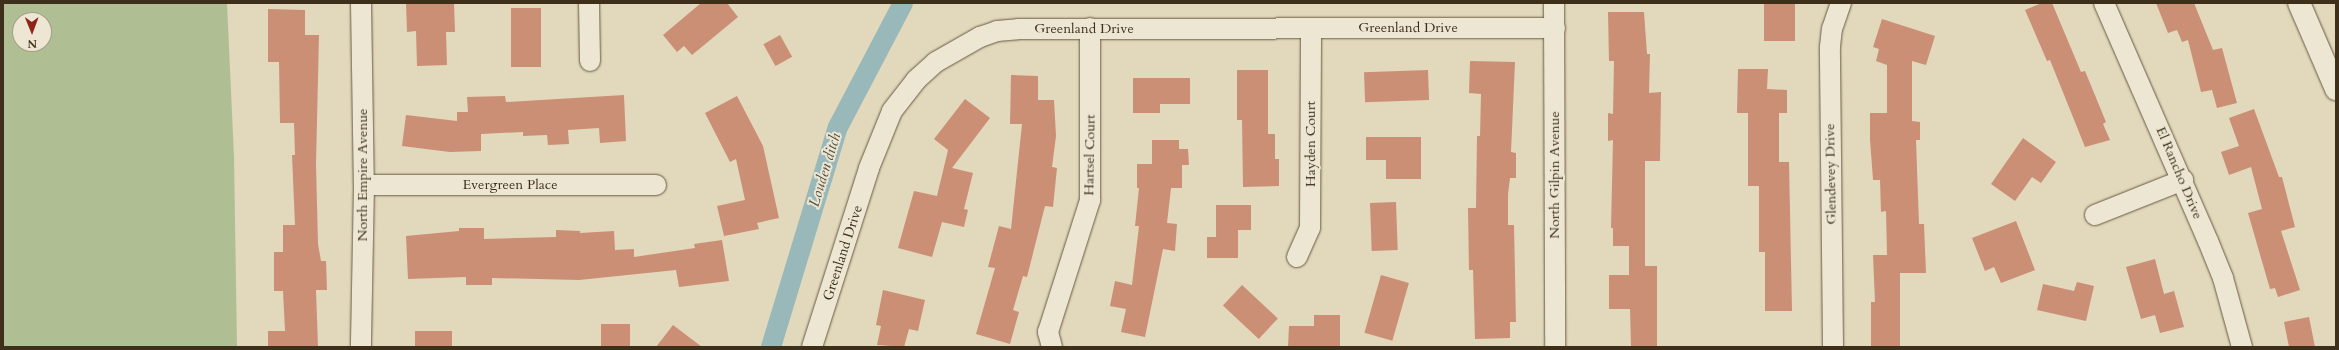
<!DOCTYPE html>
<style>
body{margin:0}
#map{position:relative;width:2339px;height:350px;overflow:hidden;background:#e2d8bb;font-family:Cardo,serif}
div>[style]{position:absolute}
.green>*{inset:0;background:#afbf93}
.canal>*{height:20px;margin:-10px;padding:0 10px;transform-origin:10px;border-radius:10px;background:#98b8ba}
.building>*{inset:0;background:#cb8f75;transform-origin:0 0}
.roads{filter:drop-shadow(0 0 1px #675942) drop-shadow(0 0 1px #675942)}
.minor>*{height:20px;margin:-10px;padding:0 10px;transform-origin:10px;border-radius:10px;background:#ece6d3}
.secondary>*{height:22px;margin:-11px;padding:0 11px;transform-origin:11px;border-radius:11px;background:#ece6d3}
span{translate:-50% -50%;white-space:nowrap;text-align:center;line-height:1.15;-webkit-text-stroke:4px #ece6d3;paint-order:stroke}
.street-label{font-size:14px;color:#3e2f1a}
.water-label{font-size:15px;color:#504a3a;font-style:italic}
.frame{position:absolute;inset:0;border:4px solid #3e2f1a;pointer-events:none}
.north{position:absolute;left:12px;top:12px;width:40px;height:40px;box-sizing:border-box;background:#ece6d3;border:1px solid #a69d89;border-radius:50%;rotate:179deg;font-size:11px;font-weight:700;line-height:16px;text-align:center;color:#3e2f1a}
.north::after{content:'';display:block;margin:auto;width:14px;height:18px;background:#8f2418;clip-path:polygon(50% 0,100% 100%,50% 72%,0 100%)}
</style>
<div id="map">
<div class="green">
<i style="clip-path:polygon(evenodd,3px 3px,227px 3px,234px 157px,237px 347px,3px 347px,3px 3px,20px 20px,44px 20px,44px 44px,20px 44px,20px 20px)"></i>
</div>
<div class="canal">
<i style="left:771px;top:347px;width:230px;rotate:-73.1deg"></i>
<i style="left:838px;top:127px;width:140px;rotate:-62.3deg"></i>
</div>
<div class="building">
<i style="clip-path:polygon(406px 3px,454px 3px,455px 32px,446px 32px,447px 65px,417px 66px,416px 31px,407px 32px)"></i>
<i style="clip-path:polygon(701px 3px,727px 3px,738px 17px,692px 55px,684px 46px,677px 52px,663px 35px)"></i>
<i style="left:1764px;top:3px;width:31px;height:38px"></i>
<i style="clip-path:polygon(2042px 3px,2052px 3px,2081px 72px,2085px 71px,2106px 122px,2103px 124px,2110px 140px,2085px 147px,2050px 60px,2047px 61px,2025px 10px)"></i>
<i style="clip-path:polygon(2156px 3px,2194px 3px,2213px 50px,2222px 48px,2237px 103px,2217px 108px,2212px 90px,2201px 92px,2188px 40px,2182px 42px,2177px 30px,2168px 33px)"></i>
<i style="left:511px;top:8px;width:30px;height:59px"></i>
<i style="clip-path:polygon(268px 9px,305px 10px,305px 35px,319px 35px,316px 164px,318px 244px,321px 261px,326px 261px,327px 290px,316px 290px,318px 347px,268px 347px,268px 331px,285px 331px,283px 291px,274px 291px,274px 252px,283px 252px,283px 225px,295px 225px,292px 155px,295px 155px,294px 123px,280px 123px,279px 62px,268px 62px)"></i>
<i style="clip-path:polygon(1608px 12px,1644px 12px,1647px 54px,1650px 54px,1649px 93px,1661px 92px,1660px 161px,1645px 161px,1645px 266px,1657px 266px,1657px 347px,1631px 347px,1630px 309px,1609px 309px,1609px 275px,1629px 275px,1629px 246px,1613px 246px,1613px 228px,1611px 228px,1613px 140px,1608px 141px,1608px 113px,1613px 114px,1614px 61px,1609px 61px)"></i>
<i style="clip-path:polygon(1882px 19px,1935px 36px,1926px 65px,1912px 61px,1912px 121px,1920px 122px,1920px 140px,1916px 140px,1919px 224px,1924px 224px,1926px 273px,1900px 273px,1900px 347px,1871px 347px,1871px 302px,1875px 302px,1873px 255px,1887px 255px,1886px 211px,1881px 212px,1880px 180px,1873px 180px,1870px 140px,1870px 113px,1887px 113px,1887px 65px,1876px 61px,1879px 49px,1873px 47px)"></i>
<i style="left:780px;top:35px;width:25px;height:19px;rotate:61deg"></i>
<i style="clip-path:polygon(1470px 61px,1515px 62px,1511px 152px,1516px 153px,1516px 178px,1510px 178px,1508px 194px,1508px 225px,1514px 225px,1516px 322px,1510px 322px,1510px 338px,1475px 339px,1473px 270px,1469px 270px,1468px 208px,1476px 208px,1477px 136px,1480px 136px,1481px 94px,1469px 93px)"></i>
<i style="clip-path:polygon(1738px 69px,1768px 69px,1767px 89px,1787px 90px,1787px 113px,1779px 113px,1779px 162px,1789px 162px,1792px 311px,1765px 311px,1765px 252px,1759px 252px,1759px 186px,1748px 186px,1748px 113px,1737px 113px)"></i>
<i style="clip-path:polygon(1237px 70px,1268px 70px,1268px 134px,1275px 134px,1275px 159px,1279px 159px,1279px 186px,1243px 187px,1242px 120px,1237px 120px)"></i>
<i style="left:1428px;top:70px;width:30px;height:64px;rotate:88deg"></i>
<i style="clip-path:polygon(1011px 75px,1038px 76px,1038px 100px,1054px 100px,1056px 136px,1052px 167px,1057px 168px,1053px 207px,1045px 206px,1027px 277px,1023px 276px,1013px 310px,1019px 312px,1010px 344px,976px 334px,995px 268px,988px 267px,999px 226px,1011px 229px,1022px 124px,1010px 124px)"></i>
<i style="clip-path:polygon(1133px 78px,1190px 78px,1190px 104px,1160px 104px,1160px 113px,1133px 113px)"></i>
<i style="clip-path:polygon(624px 95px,626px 141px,600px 143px,599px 128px,568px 130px,569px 144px,548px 145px,547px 135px,523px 136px,523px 132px,481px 134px,481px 151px,450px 152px,402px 146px,406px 115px,457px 121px,457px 112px,468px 112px,467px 97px,505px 96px,506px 102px)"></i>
<i style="clip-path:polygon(737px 96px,763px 146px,779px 218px,757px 223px,759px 229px,724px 236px,717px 206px,745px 200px,736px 159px,730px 162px,705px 113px)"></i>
<i style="clip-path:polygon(965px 99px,990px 118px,952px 168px,973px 173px,964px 209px,968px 210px,964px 227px,942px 222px,932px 257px,898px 248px,914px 191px,937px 196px,948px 150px,934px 139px)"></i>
<i style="clip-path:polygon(2254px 109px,2279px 177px,2282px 177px,2295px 227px,2281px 231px,2300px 290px,2278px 297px,2275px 288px,2270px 289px,2248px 213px,2262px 209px,2251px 167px,2229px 175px,2221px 152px,2239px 146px,2229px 118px)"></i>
<i style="clip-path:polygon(1366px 137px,1421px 137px,1421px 179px,1386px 179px,1386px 160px,1366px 160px)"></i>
<i style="clip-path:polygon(2023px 138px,2056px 162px,2041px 183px,2032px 177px,2015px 201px,1991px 184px)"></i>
<i style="clip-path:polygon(1152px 140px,1179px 140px,1179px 149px,1188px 149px,1189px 165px,1182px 165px,1182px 188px,1171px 188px,1167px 223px,1177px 224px,1175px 251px,1163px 249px,1145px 337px,1121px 332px,1126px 309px,1110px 306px,1115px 281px,1132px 285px,1139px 226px,1135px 226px,1139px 188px,1137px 188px,1137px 164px,1152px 164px)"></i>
<i style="left:1396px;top:202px;width:48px;height:26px;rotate:88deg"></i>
<i style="clip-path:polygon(1216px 205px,1251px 205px,1251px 230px,1238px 230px,1238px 258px,1207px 258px,1207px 237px,1216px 237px)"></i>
<i style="clip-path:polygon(2016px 221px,2035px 270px,2001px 283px,1994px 267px,1985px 271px,1972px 238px)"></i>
<i style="clip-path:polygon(459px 228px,484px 228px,484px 239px,556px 237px,556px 230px,580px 231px,580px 233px,614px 231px,615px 250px,634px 249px,634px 257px,695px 248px,694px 244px,722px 240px,729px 281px,679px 287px,676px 270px,579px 280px,492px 278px,492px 285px,466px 285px,466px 277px,408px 279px,406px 236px,459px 231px)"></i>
<i style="clip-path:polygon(2155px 259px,2164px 294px,2174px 291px,2184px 327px,2160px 333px,2155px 315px,2141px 319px,2126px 267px)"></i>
<i style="left:1381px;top:275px;width:29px;height:60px;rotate:16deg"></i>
<i style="clip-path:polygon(2077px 282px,2094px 286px,2086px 321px,2037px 310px,2043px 284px,2074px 291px)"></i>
<i style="left:1242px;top:285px;width:49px;height:28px;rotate:43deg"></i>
<i style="clip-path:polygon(883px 290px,925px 300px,918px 331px,909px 329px,904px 347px,877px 345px,881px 326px,876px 325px)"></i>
<i style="clip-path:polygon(1314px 315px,1340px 315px,1340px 347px,1288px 347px,1289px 326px,1314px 326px)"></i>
<i style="clip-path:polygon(2309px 317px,2315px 347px,2289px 347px,2284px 322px)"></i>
<i style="left:630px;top:324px;width:23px;height:29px;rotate:90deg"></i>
<i style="clip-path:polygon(673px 325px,702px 347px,656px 347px)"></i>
<i style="left:415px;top:331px;width:37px;height:16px"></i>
</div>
<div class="roads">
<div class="minor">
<i style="left:361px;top:3px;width:182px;rotate:89.1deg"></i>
<i style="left:364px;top:185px;width:162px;rotate:91.1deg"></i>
<i style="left:589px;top:3px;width:58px;rotate:89deg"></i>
<i style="left:1554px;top:3px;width:344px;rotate:89.8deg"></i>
<i style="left:2104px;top:3px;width:260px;rotate:66.4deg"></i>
<i style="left:2208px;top:241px;width:40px;rotate:68deg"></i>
<i style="left:2223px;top:278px;width:72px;rotate:74.6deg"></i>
<i style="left:364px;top:185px;width:292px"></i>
<i style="left:2095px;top:215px;width:95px;rotate:-21.7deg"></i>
<i style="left:1297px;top:257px;width:32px;rotate:-66deg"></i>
<i style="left:1310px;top:228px;width:200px;rotate:-89.7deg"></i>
<i style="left:812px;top:347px;width:188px;rotate:-72.3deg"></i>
<i style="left:869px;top:168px;width:61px;rotate:-68deg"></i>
<i style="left:892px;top:111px;width:39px;rotate:-52deg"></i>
<i style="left:916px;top:80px;width:27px;rotate:-42deg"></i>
<i style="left:936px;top:62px;width:51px;rotate:-29.6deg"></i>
<i style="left:980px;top:37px;width:18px;rotate:-19deg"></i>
<i style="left:997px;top:31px;width:21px;rotate:-5deg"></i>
<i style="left:1018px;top:29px;width:537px;rotate:-0.11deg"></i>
<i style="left:1052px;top:347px;width:16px;rotate:-105deg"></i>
<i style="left:1048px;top:332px;width:139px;rotate:-72.3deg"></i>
<i style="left:1090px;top:200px;width:172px;rotate:-90deg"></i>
<i style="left:1833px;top:347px;width:300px;rotate:-90.6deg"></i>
<i style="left:1830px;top:47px;width:18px;rotate:-84deg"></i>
<i style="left:1832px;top:29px;width:28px;rotate:-71deg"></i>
</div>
<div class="secondary">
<i style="left:2299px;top:3px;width:94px;rotate:66.7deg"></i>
</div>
</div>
<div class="street-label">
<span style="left:1408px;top:28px">Greenland Drive</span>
<span style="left:1084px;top:29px">Greenland Drive</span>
<span style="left:1311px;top:144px;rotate:-90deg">Hayden Court</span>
<span style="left:1090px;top:155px;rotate:-89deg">Hartsel Court</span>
<span style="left:2179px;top:173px;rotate:67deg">El Rancho Drive</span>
<span style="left:1831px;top:174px;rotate:-91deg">Glendevey Drive</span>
<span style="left:363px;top:175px;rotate:-90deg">North Empire Avenue</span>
<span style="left:1555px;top:175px;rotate:-90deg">North Gilpin Avenue</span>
<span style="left:510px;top:185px">Evergreen Place</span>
<span style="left:843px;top:253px;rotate:-72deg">Greenland Drive</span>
</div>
<div class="water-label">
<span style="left:825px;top:170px;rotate:-73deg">Louden ditch</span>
</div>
<div class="frame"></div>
<div class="north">N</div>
</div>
